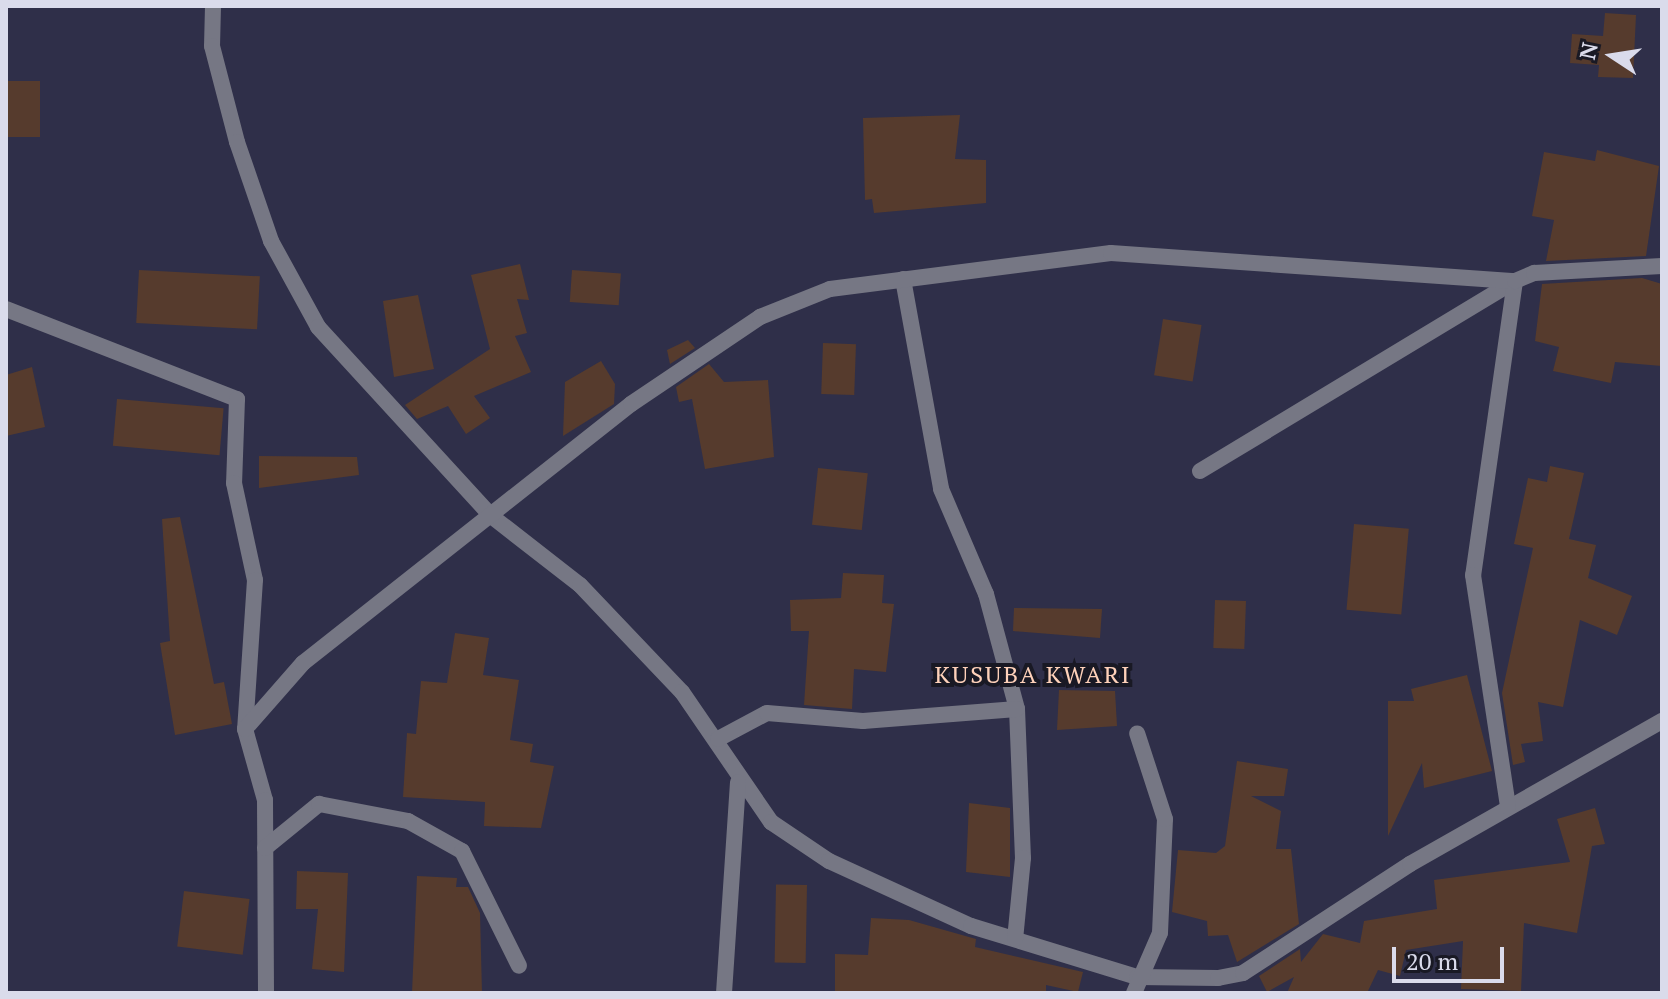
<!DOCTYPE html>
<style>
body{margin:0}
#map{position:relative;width:1668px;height:999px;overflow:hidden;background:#2f2f49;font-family:"PT Serif",serif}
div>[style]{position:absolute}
.building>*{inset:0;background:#563b2d;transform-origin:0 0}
.street>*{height:16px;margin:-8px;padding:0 8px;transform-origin:8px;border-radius:8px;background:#767784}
span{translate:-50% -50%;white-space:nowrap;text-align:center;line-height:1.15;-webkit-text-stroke:8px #191924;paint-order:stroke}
.quarter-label{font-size:24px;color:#ffd2ba;letter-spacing:2px}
.frame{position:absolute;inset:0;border:8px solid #dadbeb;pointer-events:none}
.north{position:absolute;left:1572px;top:16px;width:80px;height:80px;-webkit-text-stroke:6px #191924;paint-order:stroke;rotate:282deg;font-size:22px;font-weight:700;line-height:32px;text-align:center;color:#dadbeb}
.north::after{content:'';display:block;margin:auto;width:28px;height:36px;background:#dadbeb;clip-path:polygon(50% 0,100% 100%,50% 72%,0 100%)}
.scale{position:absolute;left:1392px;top:947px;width:112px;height:36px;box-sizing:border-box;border:4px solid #dadbeb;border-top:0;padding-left:10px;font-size:24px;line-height:28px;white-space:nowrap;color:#dadbeb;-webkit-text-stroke:6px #191924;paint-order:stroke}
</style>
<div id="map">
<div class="building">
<i style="clip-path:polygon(1605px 13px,1636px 15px,1633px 78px,1598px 77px,1599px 65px,1570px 63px,1572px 34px,1603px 36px)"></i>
<i style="left:40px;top:81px;width:56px;height:34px;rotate:90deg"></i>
<i style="clip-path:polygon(960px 115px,955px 159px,986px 160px,986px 203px,874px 213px,872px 199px,865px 200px,863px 118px)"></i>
<i style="clip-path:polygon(1597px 150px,1659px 166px,1646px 256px,1546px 261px,1554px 220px,1532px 216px,1544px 152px,1595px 161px)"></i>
<i style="clip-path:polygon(520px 264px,529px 300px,517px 299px,527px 333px,515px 336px,531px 372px,474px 396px,490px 418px,466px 434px,448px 406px,417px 419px,405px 405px,490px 349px,471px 275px)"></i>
<i style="left:139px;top:270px;width:121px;height:53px;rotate:3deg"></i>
<i style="left:572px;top:270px;width:49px;height:32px;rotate:4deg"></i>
<i style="clip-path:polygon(1642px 278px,1662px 284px,1662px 366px,1615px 362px,1611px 383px,1553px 371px,1559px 347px,1535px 341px,1542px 284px)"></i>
<i style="clip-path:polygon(418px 295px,434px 369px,394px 377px,383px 301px)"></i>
<i style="left:1163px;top:319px;width:39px;height:57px;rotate:9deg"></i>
<i style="clip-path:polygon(688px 340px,695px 348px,670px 364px,667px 350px)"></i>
<i style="left:823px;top:343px;width:33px;height:51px;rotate:2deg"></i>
<i style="clip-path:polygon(601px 361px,615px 384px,614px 404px,563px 436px,565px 382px)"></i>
<i style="clip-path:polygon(709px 364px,724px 382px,768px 380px,774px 457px,705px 469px,692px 399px,679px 402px,676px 387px)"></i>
<i style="clip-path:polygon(32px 367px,45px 427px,6px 436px,6px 375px)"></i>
<i style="left:117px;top:399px;width:107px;height:47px;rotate:5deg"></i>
<i style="clip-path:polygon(259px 456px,357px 457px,359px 475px,259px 488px)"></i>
<i style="clip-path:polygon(1550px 466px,1584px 473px,1569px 539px,1596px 545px,1588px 578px,1632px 596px,1617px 635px,1580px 620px,1563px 707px,1538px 702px,1543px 741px,1521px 744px,1525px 762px,1513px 765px,1502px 693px,1533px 548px,1514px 544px,1528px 478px,1547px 482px)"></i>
<i style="left:818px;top:468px;width:50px;height:57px;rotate:6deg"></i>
<i style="clip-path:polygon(180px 517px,214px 684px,224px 682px,232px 724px,175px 735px,160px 643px,170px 641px,162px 519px)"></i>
<i style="left:1354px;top:524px;width:55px;height:86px;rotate:5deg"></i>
<i style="clip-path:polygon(843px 573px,884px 575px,882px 603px,894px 604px,886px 672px,854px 669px,852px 709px,804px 705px,809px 631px,791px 631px,790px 600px,841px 598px)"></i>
<i style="left:1215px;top:600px;width:31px;height:48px;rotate:2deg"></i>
<i style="clip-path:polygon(1014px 608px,1102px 609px,1100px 638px,1013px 631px)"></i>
<i style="clip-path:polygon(455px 633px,489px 638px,483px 675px,519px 680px,510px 740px,533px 744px,530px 762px,554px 766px,541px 828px,484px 826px,485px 802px,403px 797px,407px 733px,416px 734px,421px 681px,447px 683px)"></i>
<i style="clip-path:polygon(1467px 675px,1492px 771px,1424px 788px,1422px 763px,1388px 836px,1388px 701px,1414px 701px,1411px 689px)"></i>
<i style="clip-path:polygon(1059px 690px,1115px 691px,1117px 726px,1057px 730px)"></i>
<i style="clip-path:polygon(1237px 761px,1288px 769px,1284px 796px,1251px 796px,1281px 811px,1276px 849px,1291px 849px,1299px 924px,1237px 962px,1228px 935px,1208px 936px,1207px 921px,1172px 912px,1178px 850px,1216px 853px,1225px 846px)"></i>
<i style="clip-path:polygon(969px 803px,1010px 808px,1010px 877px,966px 872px)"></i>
<i style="clip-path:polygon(1595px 808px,1605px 844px,1592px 846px,1577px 933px,1524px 923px,1521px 991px,1461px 989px,1463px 941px,1406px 950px,1400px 976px,1378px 970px,1367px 993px,1287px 993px,1294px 977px,1267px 992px,1259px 976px,1300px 949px,1301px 962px,1323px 934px,1360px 943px,1364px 921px,1437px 909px,1434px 880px,1570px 862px,1557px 819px)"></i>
<i style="clip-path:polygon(297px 871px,348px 873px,344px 972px,312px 969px,318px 909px,296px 909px)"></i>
<i style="clip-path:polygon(417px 876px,457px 878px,456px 887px,468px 887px,480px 913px,482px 993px,412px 993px)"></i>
<i style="left:807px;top:885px;width:78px;height:31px;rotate:91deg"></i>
<i style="left:184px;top:891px;width:66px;height:56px;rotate:7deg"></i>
<i style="clip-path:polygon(871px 918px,909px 920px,976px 939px,975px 947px,1083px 972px,1078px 992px,1046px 985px,1046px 993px,835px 993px,835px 954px,868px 955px)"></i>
</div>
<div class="street">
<i style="left:213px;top:6px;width:40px;rotate:91.4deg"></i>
<i style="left:212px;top:46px;width:99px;rotate:75.4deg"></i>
<i style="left:237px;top:142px;width:105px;rotate:71deg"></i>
<i style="left:271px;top:241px;width:98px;rotate:61.3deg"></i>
<i style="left:318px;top:327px;width:255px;rotate:47.5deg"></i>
<i style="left:490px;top:515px;width:114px;rotate:37.9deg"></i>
<i style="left:580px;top:585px;width:148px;rotate:46.4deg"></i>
<i style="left:682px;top:692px;width:158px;rotate:55.6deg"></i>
<i style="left:771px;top:822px;width:70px;rotate:33.9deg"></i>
<i style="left:829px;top:861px;width:156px;rotate:24.6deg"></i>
<i style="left:971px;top:926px;width:174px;rotate:17.1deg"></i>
<i style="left:1137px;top:977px;width:81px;rotate:0.7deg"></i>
<i style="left:1218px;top:978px;width:25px;rotate:-11deg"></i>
<i style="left:1243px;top:973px;width:199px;rotate:-33.1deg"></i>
<i style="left:1410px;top:864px;width:290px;rotate:-29.6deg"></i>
<i style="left:903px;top:279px;width:213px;rotate:79.7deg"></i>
<i style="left:941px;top:489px;width:114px;rotate:66.8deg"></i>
<i style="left:986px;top:594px;width:119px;rotate:74.9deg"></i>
<i style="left:1017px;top:709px;width:149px;rotate:87.7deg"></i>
<i style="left:1023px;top:858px;width:81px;rotate:95.6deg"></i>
<i style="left:6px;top:309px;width:248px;rotate:21.3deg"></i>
<i style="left:237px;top:399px;width:84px;rotate:92deg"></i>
<i style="left:234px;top:483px;width:99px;rotate:77.8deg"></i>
<i style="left:255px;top:580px;width:149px;rotate:93.8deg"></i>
<i style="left:245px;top:729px;width:74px;rotate:74.3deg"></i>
<i style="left:265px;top:800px;width:193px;rotate:89.7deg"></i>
<i style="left:1200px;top:471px;width:368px;rotate:-31.1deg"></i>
<i style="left:1515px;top:281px;width:297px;rotate:98.1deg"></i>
<i style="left:1473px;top:575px;width:234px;rotate:81.4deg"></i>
<i style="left:245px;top:729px;width:88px;rotate:-48.7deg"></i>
<i style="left:303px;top:663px;width:418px;rotate:-38.3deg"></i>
<i style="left:631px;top:404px;width:156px;rotate:-34deg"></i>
<i style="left:760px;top:317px;width:75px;rotate:-21.8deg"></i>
<i style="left:830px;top:289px;width:283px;rotate:-7.3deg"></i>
<i style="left:1111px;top:253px;width:405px;rotate:4deg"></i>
<i style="left:1515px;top:281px;width:21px;rotate:-23deg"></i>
<i style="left:1534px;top:273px;width:128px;rotate:-3.1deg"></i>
<i style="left:718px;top:739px;width:55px;rotate:-28deg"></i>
<i style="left:767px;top:713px;width:96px;rotate:4.8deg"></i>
<i style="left:863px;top:721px;width:154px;rotate:-4.5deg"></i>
<i style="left:265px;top:848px;width:70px;rotate:-39.2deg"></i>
<i style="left:319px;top:804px;width:91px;rotate:10.8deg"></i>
<i style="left:408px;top:821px;width:62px;rotate:29.1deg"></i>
<i style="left:462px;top:851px;width:128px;rotate:63.6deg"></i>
<i style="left:724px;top:993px;width:211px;rotate:-86.2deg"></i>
<i style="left:1134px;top:993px;width:65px;rotate:-66.6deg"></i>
<i style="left:1160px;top:933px;width:114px;rotate:-87.5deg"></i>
<i style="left:1165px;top:819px;width:90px;rotate:-108deg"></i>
</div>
<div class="quarter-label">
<span style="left:1033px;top:675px">KUSUBA KWARI</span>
</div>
<div class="frame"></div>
<div class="north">N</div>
<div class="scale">20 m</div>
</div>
